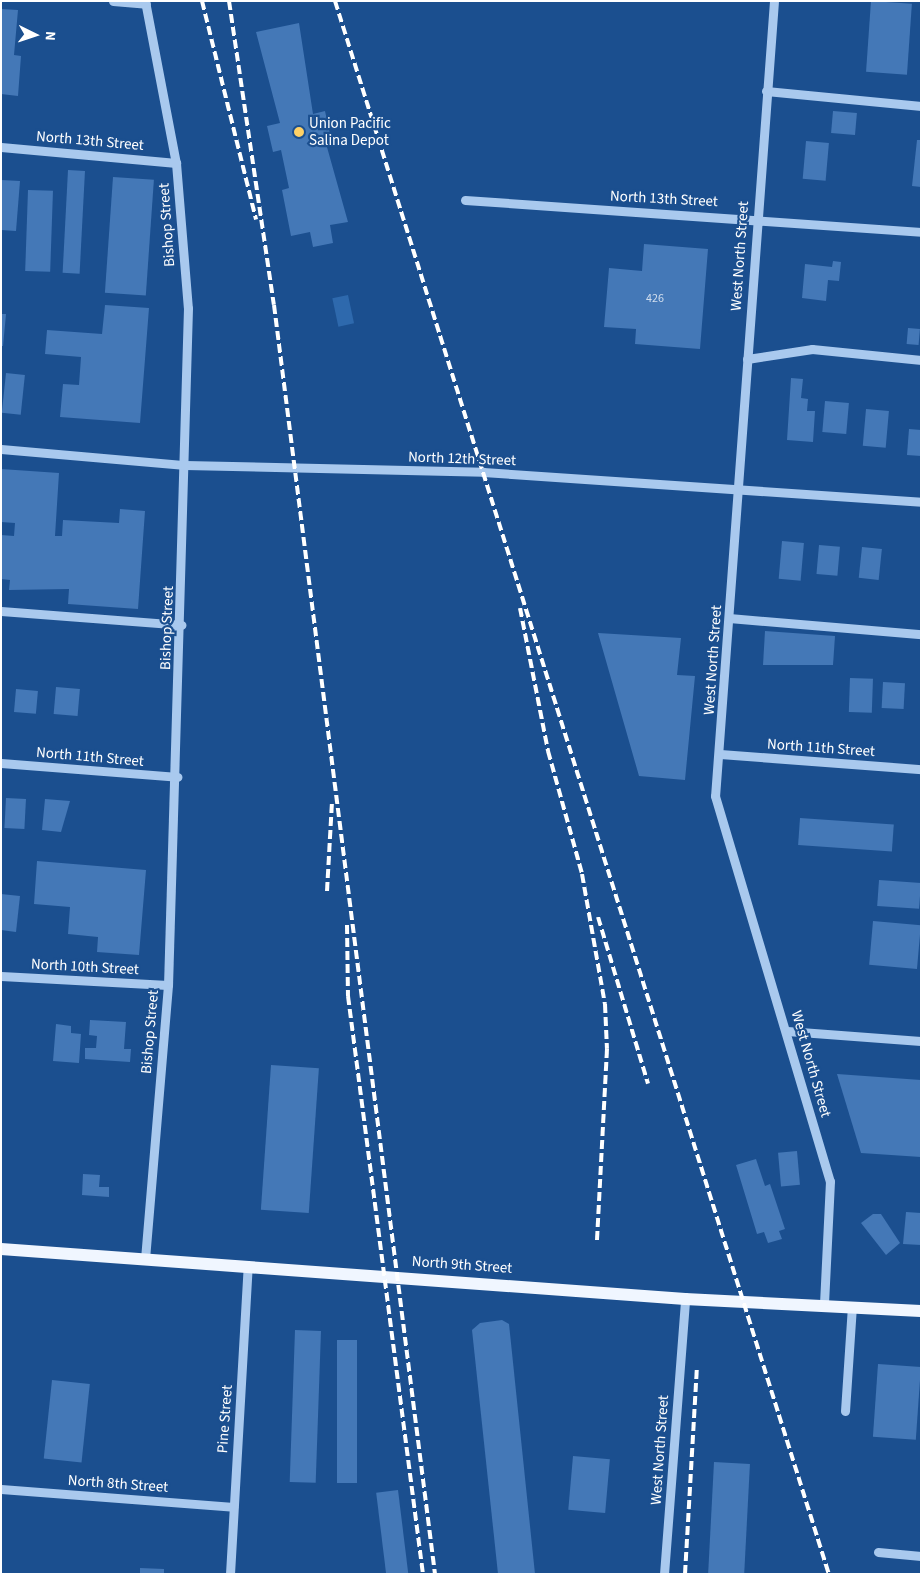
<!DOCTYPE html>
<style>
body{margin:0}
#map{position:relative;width:922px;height:1575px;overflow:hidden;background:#1b4f8f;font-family:"Source Sans 3",sans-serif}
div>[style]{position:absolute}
.green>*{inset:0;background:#2e69ad;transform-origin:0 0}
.building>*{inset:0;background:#4478b7;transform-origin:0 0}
.minor>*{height:9px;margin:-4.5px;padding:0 4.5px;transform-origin:4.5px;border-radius:4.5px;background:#a9c9ee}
.major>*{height:12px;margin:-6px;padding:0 6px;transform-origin:6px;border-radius:6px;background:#f0f6ff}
.rail>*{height:4px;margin-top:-2px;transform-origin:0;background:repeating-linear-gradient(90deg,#fff 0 9px,transparent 0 13px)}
.dots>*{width:14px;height:14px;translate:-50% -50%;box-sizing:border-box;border:2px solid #1b4f8f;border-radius:50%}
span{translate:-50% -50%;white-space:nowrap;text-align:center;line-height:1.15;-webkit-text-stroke:4.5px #1b4f8f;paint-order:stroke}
.number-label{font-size:12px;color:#d0dded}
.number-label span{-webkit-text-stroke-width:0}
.poi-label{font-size:15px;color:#fff}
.left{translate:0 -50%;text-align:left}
.street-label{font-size:15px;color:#fff}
.frame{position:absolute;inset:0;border:2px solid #fff;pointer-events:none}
.north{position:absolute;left:10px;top:10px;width:50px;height:50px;-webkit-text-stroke:4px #1b4f8f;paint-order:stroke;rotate:94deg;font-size:14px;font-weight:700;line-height:20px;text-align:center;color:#fff}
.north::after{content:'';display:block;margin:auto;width:18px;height:22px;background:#fff;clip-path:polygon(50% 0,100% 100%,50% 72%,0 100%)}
</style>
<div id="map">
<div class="green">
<i style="left:348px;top:295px;width:29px;height:16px;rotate:78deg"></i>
</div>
<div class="building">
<i style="left:871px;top:1px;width:41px;height:71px;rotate:4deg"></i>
<i style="clip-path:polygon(1px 9px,18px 10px,14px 55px,21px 56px,18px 96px,1px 94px)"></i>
<i style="clip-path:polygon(299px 23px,313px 114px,325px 111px,331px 139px,325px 140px,348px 222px,330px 225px,333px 243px,313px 247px,310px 232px,291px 236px,282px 190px,289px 188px,281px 150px,273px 152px,267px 126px,280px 123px,256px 32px)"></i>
<i style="left:833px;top:111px;width:24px;height:22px;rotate:5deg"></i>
<i style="clip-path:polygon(917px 140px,921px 140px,921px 187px,912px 186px)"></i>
<i style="left:806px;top:141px;width:23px;height:38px;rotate:5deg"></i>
<i style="left:68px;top:170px;width:17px;height:103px;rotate:3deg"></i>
<i style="left:113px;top:177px;width:41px;height:116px;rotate:4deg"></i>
<i style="clip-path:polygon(1px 180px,20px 181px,16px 231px,1px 230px)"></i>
<i style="left:28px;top:190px;width:25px;height:81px;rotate:2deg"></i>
<i style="clip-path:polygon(644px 244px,708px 249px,700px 349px,635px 344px,636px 329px,604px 327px,609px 268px,642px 271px)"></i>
<i style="clip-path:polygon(833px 261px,841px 262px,839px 281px,828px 280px,826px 301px,802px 298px,805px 264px,832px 267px)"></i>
<i style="clip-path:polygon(105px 305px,149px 308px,140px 423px,60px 417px,63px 384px,79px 385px,81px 357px,45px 354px,47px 330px,102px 334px)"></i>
<i style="clip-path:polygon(1px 314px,6px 314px,3px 346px,1px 346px)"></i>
<i style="left:908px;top:328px;width:12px;height:16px;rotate:5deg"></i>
<i style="left:6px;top:373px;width:19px;height:40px;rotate:6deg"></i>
<i style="clip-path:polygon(791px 378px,803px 379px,801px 398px,808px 399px,807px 411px,815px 411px,813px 442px,787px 440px)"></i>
<i style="left:825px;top:401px;width:24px;height:31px;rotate:5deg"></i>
<i style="left:866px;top:409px;width:23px;height:37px;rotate:5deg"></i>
<i style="clip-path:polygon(909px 429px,921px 430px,921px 456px,907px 455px)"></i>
<i style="clip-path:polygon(1px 469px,59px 473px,55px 536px,62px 536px,63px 520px,119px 523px,120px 509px,145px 511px,138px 609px,68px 604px,69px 589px,9px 590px,10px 580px,1px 579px,1px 535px,14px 536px,15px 523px,1px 522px)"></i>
<i style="left:782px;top:541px;width:22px;height:38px;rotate:5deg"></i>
<i style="left:819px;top:545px;width:21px;height:29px;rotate:5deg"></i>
<i style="left:862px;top:547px;width:20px;height:31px;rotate:6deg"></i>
<i style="clip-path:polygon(765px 631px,835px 636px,833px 665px,763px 665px)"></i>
<i style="clip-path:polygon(598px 633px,681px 638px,677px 675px,695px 676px,685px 780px,639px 776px)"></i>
<i style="left:850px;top:678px;width:23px;height:34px;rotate:2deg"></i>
<i style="left:883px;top:682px;width:22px;height:26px;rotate:3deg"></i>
<i style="left:56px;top:687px;width:24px;height:27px;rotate:5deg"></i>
<i style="left:16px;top:689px;width:22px;height:23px;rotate:5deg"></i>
<i style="left:6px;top:798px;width:20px;height:30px;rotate:3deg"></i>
<i style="clip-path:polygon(45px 799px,70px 801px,61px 832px,42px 830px)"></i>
<i style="left:800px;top:818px;width:94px;height:27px;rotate:4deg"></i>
<i style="clip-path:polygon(37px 861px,146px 870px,139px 955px,97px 952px,98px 937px,68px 934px,70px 907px,34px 904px)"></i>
<i style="left:879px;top:880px;width:42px;height:26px;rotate:4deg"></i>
<i style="clip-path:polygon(1px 894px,20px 896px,16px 932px,1px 930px)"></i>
<i style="left:873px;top:921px;width:48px;height:44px;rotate:5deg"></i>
<i style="clip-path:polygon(90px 1020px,126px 1022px,124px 1049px,131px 1049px,130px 1062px,85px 1059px,85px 1048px,96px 1048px,97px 1036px,89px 1035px)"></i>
<i style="clip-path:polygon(56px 1024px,71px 1026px,71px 1033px,81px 1034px,79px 1063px,53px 1061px)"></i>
<i style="left:271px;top:1065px;width:48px;height:145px;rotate:4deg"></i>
<i style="clip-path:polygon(837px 1074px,921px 1080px,921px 1157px,861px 1153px)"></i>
<i style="left:797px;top:1151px;width:34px;height:19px;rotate:85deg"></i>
<i style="clip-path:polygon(756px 1159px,765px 1186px,770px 1184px,785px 1229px,779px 1231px,782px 1239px,768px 1243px,764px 1232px,757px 1234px,736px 1165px)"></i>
<i style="clip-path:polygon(83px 1174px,100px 1175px,99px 1187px,109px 1187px,109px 1197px,82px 1195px)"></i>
<i style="clip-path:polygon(906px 1212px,921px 1213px,921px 1245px,903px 1244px)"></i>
<i style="clip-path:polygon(873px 1214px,881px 1214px,900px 1243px,886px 1255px,861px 1223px)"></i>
<i style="clip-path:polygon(502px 1320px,509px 1324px,535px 1574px,498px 1574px,472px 1330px,480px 1323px)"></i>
<i style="left:295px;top:1330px;width:26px;height:152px;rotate:2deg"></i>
<i style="left:357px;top:1340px;width:143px;height:20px;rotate:90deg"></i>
<i style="left:878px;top:1364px;width:43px;height:73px;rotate:4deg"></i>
<i style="left:52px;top:1380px;width:38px;height:79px;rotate:6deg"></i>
<i style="left:573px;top:1456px;width:37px;height:54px;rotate:5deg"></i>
<i style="left:714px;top:1462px;width:36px;height:112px;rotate:3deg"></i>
<i style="left:398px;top:1490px;width:85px;height:22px;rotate:83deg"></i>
<i style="clip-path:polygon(140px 1568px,164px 1569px,164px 1574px,140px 1574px)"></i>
</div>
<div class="minor">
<i style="left:113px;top:1px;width:33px;rotate:5deg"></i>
<i style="left:145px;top:1px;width:165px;rotate:79.2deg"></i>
<i style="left:176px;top:163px;width:145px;rotate:85.3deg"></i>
<i style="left:188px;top:308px;width:677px;rotate:91.69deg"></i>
<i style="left:168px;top:985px;width:275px;rotate:94.8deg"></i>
<i style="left:774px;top:1px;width:797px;rotate:94.24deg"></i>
<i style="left:715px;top:796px;width:402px;rotate:73.4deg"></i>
<i style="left:830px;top:1181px;width:123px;rotate:92.8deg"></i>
<i style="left:766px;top:91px;width:156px;rotate:5.5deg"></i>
<i style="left:1px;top:147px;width:176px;rotate:5.2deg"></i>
<i style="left:465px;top:200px;width:457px;rotate:4deg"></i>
<i style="left:747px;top:359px;width:66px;rotate:-8.7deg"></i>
<i style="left:812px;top:349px;width:110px;rotate:5.8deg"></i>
<i style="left:1px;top:449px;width:185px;rotate:5deg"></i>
<i style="left:185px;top:465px;width:298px;rotate:1.3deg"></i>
<i style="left:483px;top:472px;width:439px;rotate:3.9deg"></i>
<i style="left:1px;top:611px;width:181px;rotate:4.4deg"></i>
<i style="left:729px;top:618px;width:193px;rotate:4.8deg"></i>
<i style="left:720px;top:754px;width:202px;rotate:4.3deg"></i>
<i style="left:1px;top:763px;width:177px;rotate:4.5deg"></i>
<i style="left:1px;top:976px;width:167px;rotate:3.1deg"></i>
<i style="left:787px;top:1031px;width:134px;rotate:4.3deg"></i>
<i style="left:845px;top:1411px;width:105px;rotate:-86.2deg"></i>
<i style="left:1px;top:1489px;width:233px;rotate:4.4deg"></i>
<i style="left:878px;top:1552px;width:43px;rotate:5.3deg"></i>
<i style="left:230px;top:1574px;width:309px;rotate:-86.7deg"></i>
<i style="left:664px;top:1574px;width:276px;rotate:-85.6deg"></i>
</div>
<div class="major">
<i style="left:1px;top:1249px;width:686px;rotate:4.18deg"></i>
<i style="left:685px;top:1299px;width:236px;rotate:2.9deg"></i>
</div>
<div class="rail">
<i style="left:202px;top:1px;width:225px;rotate:76.1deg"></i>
<i style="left:229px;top:1px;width:307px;rotate:81.6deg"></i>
<i style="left:274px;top:305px;width:1279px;rotate:82.77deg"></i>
<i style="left:335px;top:1px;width:1649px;rotate:72.57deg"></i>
<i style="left:520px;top:608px;width:146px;rotate:78.9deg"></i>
<i style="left:548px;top:751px;width:128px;rotate:74.5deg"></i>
<i style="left:582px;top:874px;width:132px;rotate:80deg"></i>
<i style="left:605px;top:1004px;width:45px;rotate:87.5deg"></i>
<i style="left:607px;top:1049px;width:192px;rotate:93deg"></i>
<i style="left:327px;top:891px;width:89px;rotate:-86.8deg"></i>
<i style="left:598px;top:917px;width:174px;rotate:73.3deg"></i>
<i style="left:347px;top:925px;width:71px;rotate:89.2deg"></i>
<i style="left:348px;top:996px;width:583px;rotate:82.61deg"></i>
<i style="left:685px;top:1574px;width:207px;rotate:-86.7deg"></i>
</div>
<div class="dots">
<i style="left:299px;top:132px;background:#ffd166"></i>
</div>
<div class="number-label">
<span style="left:655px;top:299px">426</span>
</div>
<div class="poi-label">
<span class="left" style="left:309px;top:132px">Union Pacific<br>Salina Depot</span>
</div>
<div class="street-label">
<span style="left:90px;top:141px;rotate:5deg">North 13th Street</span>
<span style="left:664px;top:199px;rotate:3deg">North 13th Street</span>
<span style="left:167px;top:225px;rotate:-94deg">Bishop Street</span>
<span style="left:740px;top:256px;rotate:-86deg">West North Street</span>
<span style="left:462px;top:459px;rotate:2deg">North 12th Street</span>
<span style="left:167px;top:628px;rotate:-88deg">Bishop Street</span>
<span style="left:713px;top:660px;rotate:-86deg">West North Street</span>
<span style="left:821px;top:748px;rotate:4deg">North 11th Street</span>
<span style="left:90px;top:757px;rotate:5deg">North 11th Street</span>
<span style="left:85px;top:967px;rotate:3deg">North 10th Street</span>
<span style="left:150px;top:1032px;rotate:-85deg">Bishop Street</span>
<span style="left:811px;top:1064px;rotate:74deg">West North Street</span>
<span style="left:462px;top:1265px;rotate:4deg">North 9th Street</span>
<span style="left:225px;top:1419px;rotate:-86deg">Pine Street</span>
<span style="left:660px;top:1450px;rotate:-86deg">West North Street</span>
<span style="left:118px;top:1484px;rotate:4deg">North 8th Street</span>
</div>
<div class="frame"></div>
<div class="north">N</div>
</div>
